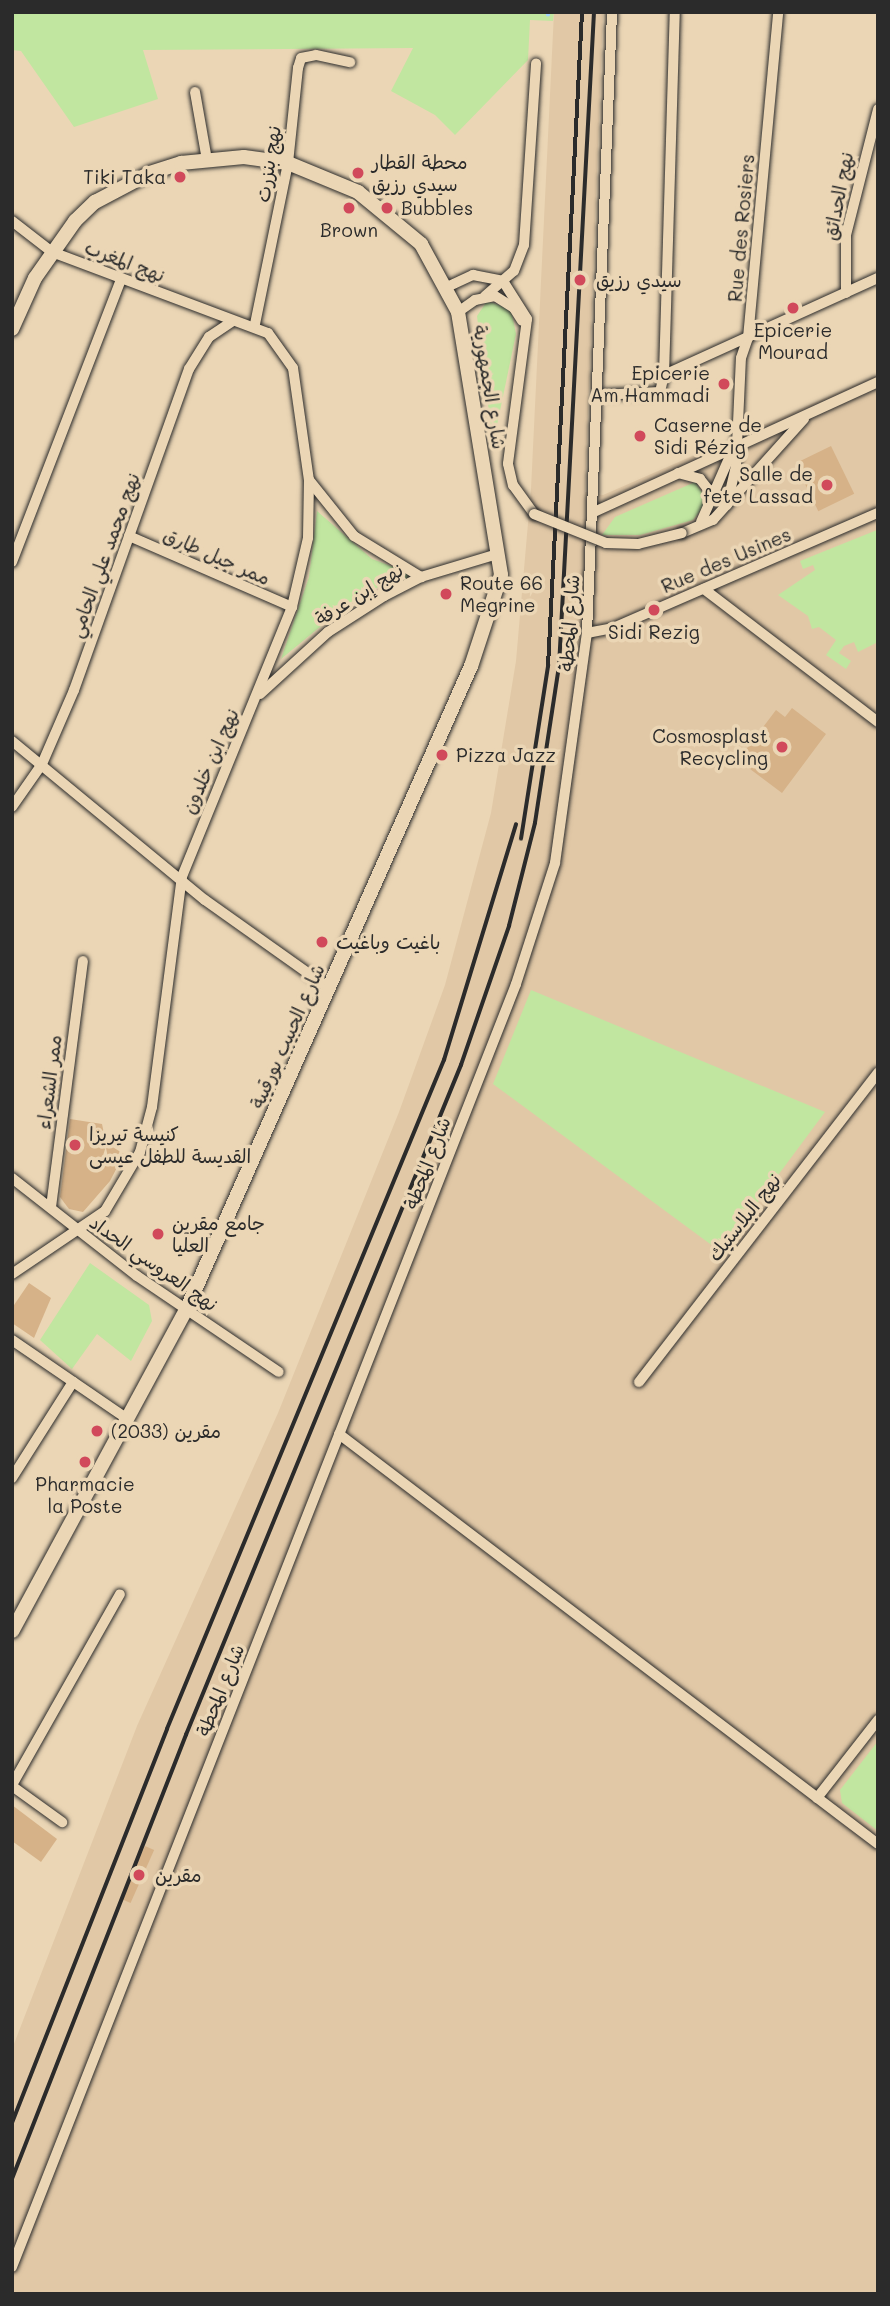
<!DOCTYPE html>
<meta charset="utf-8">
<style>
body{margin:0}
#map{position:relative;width:890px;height:2306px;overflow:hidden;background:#ebd6b5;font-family:Mali,"Playpen Sans Arabic",sans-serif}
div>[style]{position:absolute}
.built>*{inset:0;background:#e1c8a6}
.green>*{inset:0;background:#c1e6a0}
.stream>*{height:3.5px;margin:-1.75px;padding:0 1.75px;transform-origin:1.75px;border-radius:1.75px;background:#a1d2fd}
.building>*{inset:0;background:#d6b288;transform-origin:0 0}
.roads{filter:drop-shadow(0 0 2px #2b2b2b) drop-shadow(0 0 2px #2b2b2b)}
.street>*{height:10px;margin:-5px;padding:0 5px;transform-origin:5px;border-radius:5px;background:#ebd6b5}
.secondary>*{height:14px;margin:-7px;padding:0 7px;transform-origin:7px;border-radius:7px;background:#ebd6b5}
.rail>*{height:3.5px;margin:-1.75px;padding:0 1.75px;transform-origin:1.75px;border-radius:1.75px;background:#2b2b2b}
.bridges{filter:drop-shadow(0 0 2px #2b2b2b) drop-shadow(0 0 2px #2b2b2b)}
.street-bridge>*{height:10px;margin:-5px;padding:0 5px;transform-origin:5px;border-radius:5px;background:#ebd6b5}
.dots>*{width:19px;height:19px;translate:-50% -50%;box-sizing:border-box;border:4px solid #ebd6b5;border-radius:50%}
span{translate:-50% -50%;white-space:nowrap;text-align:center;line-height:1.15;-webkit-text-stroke:7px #ebd6b5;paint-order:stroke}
.poi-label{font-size:19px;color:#2b2b2b}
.left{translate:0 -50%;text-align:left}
.right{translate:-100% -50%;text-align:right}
.street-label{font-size:19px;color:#2b2b2b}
.frame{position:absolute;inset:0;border:14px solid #2b2b2b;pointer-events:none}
</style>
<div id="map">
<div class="built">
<i style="clip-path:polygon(554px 12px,603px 12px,585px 492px,603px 495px,878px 375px,878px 2294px,12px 2294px,12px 2049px,137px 1726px,278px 1413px,399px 1112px,445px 985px,491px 813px,516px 661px,531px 489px)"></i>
</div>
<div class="green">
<i style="clip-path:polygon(12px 12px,554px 12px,553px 21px,530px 20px,528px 60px,455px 135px,435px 115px,391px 91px,413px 48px,143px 50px,158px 99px,74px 127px,21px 51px,12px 50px)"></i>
<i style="clip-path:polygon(487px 301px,511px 309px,516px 334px,493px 444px,477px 316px)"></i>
<i style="clip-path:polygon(695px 482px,708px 501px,693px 520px,640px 535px,602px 535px,615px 517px)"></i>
<i style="clip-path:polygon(317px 511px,372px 559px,421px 577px,378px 587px,349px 603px,281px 659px,309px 577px)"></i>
<i style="clip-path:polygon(877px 530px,878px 642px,858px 652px,854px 642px,844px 646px,839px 653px,851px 661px,846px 669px,826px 655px,836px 640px,819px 627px,812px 629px,808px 616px,778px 595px,815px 570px,813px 565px,803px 569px,800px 561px)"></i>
<i style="clip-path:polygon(531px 990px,825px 1112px,721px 1252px,493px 1084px)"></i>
<i style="clip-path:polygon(90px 1263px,149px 1305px,152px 1321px,131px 1361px,97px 1334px,72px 1369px,40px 1340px)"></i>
<i style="clip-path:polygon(878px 1741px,878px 1831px,842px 1803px,840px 1790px)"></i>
</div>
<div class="stream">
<i style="left:548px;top:15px;width:3px;rotate:-90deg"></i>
</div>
<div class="building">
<i style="left:831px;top:446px;width:53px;height:40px;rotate:64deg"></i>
<i style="clip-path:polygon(792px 708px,826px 734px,782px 793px,738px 760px,776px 710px,785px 717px)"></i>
<i style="clip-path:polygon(70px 1119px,102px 1124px,106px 1143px,124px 1154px,110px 1181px,83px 1212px,69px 1209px,60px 1197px)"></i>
<i style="clip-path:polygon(29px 1283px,51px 1298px,34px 1338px,12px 1323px,12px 1308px)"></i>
<i style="clip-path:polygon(12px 1805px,57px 1839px,41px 1862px,12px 1841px)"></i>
<i style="left:145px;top:1846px;width:10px;height:58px;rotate:24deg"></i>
</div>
<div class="roads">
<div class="street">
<i style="left:195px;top:92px;width:69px;rotate:80deg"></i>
<i style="left:12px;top:221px;width:51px;rotate:37.8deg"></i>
<i style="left:52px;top:252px;width:231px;rotate:20.6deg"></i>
<i style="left:268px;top:333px;width:43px;rotate:54.5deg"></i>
<i style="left:293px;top:368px;width:113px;rotate:81.9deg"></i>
<i style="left:309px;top:480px;width:58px;rotate:91deg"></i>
<i style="left:308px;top:538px;width:71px;rotate:103.1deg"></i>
<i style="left:292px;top:607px;width:291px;rotate:112.2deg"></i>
<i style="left:182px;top:876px;width:233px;rotate:97.4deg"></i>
<i style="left:152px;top:1107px;width:47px;rotate:104.9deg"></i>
<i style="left:140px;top:1152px;width:69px;rotate:120.7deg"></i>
<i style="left:105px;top:1211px;width:112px;rotate:145.9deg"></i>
<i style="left:447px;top:287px;width:29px;rotate:-25deg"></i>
<i style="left:473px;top:275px;width:31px;rotate:11deg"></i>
<i style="left:503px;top:281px;width:45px;rotate:57.7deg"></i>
<i style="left:527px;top:319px;width:146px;rotate:97.5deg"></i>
<i style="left:508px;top:464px;width:22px;rotate:77deg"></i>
<i style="left:513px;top:485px;width:36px;rotate:54deg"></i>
<i style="left:846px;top:293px;width:58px;rotate:-90deg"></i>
<i style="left:846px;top:235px;width:130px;rotate:-75.7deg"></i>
<i style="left:485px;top:296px;width:38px;rotate:-41deg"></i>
<i style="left:514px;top:271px;width:28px;rotate:-69deg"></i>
<i style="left:524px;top:245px;width:182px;rotate:-86.2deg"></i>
<i style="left:458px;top:312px;width:21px;rotate:-35deg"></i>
<i style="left:475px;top:300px;width:20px;rotate:-11deg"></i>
<i style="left:495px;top:296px;width:22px;rotate:32deg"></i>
<i style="left:514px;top:308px;width:15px;rotate:58deg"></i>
<i style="left:255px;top:324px;width:164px;rotate:-78.4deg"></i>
<i style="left:288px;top:163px;width:96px;rotate:-84deg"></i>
<i style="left:298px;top:68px;width:10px;rotate:-73deg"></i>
<i style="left:301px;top:58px;width:15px;rotate:-11deg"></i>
<i style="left:316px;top:55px;width:35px;rotate:12deg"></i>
<i style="left:664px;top:375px;width:363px;rotate:-88.3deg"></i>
<i style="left:600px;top:395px;width:60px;rotate:-2.9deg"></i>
<i style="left:660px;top:392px;width:17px;rotate:-77deg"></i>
<i style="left:664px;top:375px;width:235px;rotate:-24.4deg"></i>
<i style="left:678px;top:473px;width:23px;rotate:15deg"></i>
<i style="left:700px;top:479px;width:24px;rotate:52deg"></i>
<i style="left:309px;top:480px;width:72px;rotate:51.2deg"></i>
<i style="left:354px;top:536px;width:79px;rotate:31.5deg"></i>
<i style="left:727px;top:505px;width:39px;rotate:-77deg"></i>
<i style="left:736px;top:467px;width:109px;rotate:-87.4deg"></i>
<i style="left:741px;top:358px;width:21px;rotate:-71deg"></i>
<i style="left:748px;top:338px;width:327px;rotate:-84.7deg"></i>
<i style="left:594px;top:512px;width:312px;rotate:-24.6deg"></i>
<i style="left:701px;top:522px;width:82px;rotate:-66.3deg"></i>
<i style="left:682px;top:533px;width:34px;rotate:-23deg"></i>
<i style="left:713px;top:520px;width:136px;rotate:-48deg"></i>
<i style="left:129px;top:536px;width:178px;rotate:23.5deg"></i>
<i style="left:12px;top:562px;width:303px;rotate:-68.9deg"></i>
<i style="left:704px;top:589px;width:219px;rotate:37.4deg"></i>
<i style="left:587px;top:633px;width:26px;rotate:-11deg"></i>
<i style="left:613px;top:628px;width:289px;rotate:-23.5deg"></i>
<i style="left:260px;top:694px;width:92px;rotate:-42.4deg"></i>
<i style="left:328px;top:632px;width:67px;rotate:-32.7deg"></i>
<i style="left:384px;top:596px;width:42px;rotate:-27.2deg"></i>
<i style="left:421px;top:577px;width:79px;rotate:-16.8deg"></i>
<i style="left:12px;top:741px;width:250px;rotate:39.5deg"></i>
<i style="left:205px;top:900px;width:152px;rotate:35.4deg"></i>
<i style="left:12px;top:807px;width:52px;rotate:-55.1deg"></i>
<i style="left:42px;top:764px;width:81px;rotate:-66.6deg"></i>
<i style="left:74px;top:690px;width:341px;rotate:-70.3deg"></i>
<i style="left:189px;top:369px;width:38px;rotate:-58deg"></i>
<i style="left:209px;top:337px;width:29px;rotate:-34deg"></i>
<i style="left:12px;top:1178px;width:159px;rotate:38.1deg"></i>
<i style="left:137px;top:1276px;width:171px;rotate:34.1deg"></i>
<i style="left:51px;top:1207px;width:248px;rotate:-82.6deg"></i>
<i style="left:12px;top:1340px;width:138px;rotate:34.4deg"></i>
<i style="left:639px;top:1382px;width:391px;rotate:-52.3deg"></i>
<i style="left:339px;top:1434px;width:677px;rotate:37.26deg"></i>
<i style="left:12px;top:1478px;width:114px;rotate:-57.6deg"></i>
<i style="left:12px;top:1785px;width:219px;rotate:-60.5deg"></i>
<i style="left:12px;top:1786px;width:62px;rotate:35.8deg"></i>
<i style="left:817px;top:1798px;width:99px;rotate:-52deg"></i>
<i style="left:12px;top:2267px;width:1378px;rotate:-68.55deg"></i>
<i style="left:516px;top:984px;width:127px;rotate:-72.1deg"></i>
<i style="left:555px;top:863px;width:232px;rotate:-82.1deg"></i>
<i style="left:587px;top:633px;width:622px;rotate:-87.69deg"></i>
</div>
<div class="secondary">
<i style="left:12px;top:329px;width:56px;rotate:-65.7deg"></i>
<i style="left:35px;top:278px;width:70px;rotate:-54.9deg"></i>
<i style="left:75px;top:221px;width:28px;rotate:-44deg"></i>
<i style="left:95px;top:202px;width:62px;rotate:-27.8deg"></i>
<i style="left:150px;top:173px;width:33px;rotate:-18deg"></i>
<i style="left:181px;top:163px;width:63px;rotate:-5.4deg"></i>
<i style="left:244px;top:157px;width:44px;rotate:7.8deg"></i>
<i style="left:288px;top:163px;width:76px;rotate:22.5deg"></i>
<i style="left:358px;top:192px;width:82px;rotate:39.5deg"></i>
<i style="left:421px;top:244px;width:77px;rotate:61.4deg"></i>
<i style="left:458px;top:312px;width:266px;rotate:80.7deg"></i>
<i style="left:501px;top:575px;width:96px;rotate:108.2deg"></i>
<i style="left:471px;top:666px;width:702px;rotate:113.86deg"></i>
<i style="left:187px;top:1308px;width:367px;rotate:118.4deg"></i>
</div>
</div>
<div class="rail">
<i style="left:521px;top:839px;width:175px;rotate:-81.1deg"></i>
<i style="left:548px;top:666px;width:655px;rotate:-87.02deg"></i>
<i style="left:12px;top:2123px;width:423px;rotate:-68.5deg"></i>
<i style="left:167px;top:1729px;width:724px;rotate:-67.51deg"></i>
<i style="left:444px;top:1060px;width:246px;rotate:-73deg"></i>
<i style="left:12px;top:2179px;width:477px;rotate:-68.6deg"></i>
<i style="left:186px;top:1735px;width:724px;rotate:-67.68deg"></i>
<i style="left:461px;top:1065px;width:147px;rotate:-70.9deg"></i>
<i style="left:509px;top:926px;width:106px;rotate:-75.8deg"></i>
<i style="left:535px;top:823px;width:158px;rotate:-81.3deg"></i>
<i style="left:559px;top:667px;width:656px;rotate:-86.94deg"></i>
</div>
<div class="bridges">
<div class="street-bridge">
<i style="left:534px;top:514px;width:78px;rotate:21.9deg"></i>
<i style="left:606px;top:543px;width:32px;rotate:2deg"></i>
<i style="left:638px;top:544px;width:45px;rotate:-14deg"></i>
</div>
</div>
<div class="dots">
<i style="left:358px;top:173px;background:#d1495b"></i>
<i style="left:180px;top:177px;background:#d1495b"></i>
<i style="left:349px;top:208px;background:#d1495b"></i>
<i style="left:387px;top:208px;background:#d1495b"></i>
<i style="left:580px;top:280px;background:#d1495b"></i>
<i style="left:793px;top:308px;background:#d1495b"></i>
<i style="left:724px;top:384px;background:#d1495b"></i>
<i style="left:640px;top:436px;background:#d1495b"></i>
<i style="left:827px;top:485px;background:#d1495b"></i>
<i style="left:446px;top:594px;background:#d1495b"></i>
<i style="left:654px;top:610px;background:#d1495b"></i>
<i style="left:782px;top:747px;background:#d1495b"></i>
<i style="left:442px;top:755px;background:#d1495b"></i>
<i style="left:322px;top:942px;background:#d1495b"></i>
<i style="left:75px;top:1145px;background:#d1495b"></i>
<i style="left:158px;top:1234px;background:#d1495b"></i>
<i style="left:97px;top:1431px;background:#d1495b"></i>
<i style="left:85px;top:1462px;background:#d1495b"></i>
<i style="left:139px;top:1875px;background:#d1495b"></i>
</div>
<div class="poi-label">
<span class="left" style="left:372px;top:173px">محطة القطار<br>سيدي رزيق</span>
<span class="right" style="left:166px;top:177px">Tiki Taka</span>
<span class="left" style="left:401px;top:208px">Bubbles</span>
<span style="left:349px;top:230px">Brown</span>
<span class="left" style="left:596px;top:280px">سيدي رزيق</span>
<span style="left:793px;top:341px">Epicerie<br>Mourad</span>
<span class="right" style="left:710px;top:384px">Epicerie<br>Am Hammadi</span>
<span class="left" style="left:654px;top:436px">Caserne de<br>Sidi Rézig</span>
<span class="right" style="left:813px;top:485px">Salle de<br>fete Lassad</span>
<span class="left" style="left:460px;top:594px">Route 66<br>Megrine</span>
<span style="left:654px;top:632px">Sidi Rezig</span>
<span class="right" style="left:768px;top:747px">Cosmosplast<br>Recycling</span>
<span class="left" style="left:456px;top:755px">Pizza Jazz</span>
<span class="left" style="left:336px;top:942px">باغيت وباغيت</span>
<span class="left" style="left:89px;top:1145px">كنيسة تيريزا<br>القديسة للطفل عيسى</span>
<span class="left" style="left:172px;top:1234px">جامع مقرين<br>العليا</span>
<span class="left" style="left:111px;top:1431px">مقرين (2033)</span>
<span style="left:85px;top:1495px">Pharmacie<br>la Poste</span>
<span class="left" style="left:155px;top:1875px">مقرين</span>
</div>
<div class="street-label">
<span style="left:268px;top:164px;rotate:-81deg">نهج بنزرت</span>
<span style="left:838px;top:196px;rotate:-79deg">نهج الحدائق</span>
<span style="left:741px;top:228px;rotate:-85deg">Rue des Rosiers</span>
<span style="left:125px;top:261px;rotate:21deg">نهج المغرب</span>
<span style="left:490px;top:387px;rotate:81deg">شارع الجمهورية</span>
<span style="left:104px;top:555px;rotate:-70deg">نهج محمد علي الحامي</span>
<span style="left:217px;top:556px;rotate:24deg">ممر جبل طارق</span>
<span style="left:726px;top:560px;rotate:-23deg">Rue des Usines</span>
<span style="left:359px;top:594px;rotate:-32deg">نهج إبن عرفة</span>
<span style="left:569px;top:623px;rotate:-86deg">شارع المحطة</span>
<span style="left:210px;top:761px;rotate:-66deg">نهج ابن خلدون</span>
<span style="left:287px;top:1036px;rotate:-66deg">شارع الحبيب بورقيبة</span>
<span style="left:49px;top:1082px;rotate:-83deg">ممر الشعراء</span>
<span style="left:427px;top:1163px;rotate:-69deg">شارع المحطة</span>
<span style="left:744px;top:1217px;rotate:-52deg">نهج البلاستيك</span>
<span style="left:154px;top:1263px;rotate:35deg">نهج العروسي الحداد</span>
<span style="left:220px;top:1690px;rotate:-68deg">شارع المحطة</span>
</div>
<div class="frame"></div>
</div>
